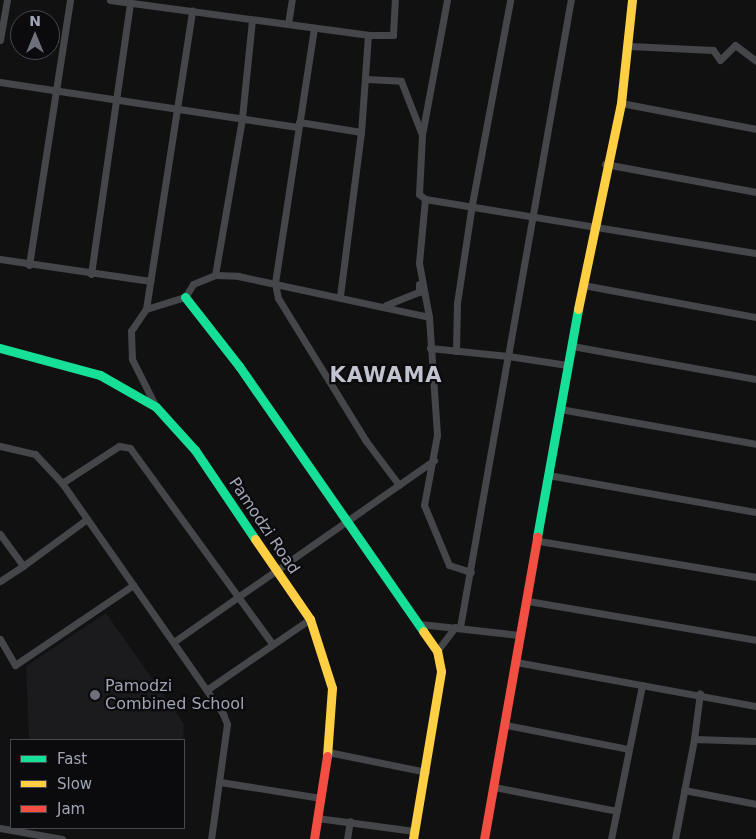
<!DOCTYPE html>
<style>
body{margin:0}
#map{position:relative;width:756px;height:839px;overflow:hidden;background:#111;font-family:"DejaVu Sans",sans-serif}
div>[style]{position:absolute}
.built>*{inset:0;background:#1b1b1d}
.street>*{height:7px;margin:-3.5px;padding:0 3.5px;transform-origin:3.5px;border-radius:3.5px;background:#45464a}
.fast>*{height:9px;margin:-4.5px;padding:0 4.5px;transform-origin:4.5px;border-radius:4.5px;background:#16e098}
.slow>*{height:9px;margin:-4.5px;padding:0 4.5px;transform-origin:4.5px;border-radius:4.5px;background:#ffcf43}
.jam>*{height:9px;margin:-4.5px;padding:0 4.5px;transform-origin:4.5px;border-radius:4.5px;background:#f24e42}
.dots>*{width:14px;height:14px;translate:-50% -50%;box-sizing:border-box;border:2px solid #0b0b0d;border-radius:50%}
span{translate:-50% -50%;white-space:nowrap;text-align:center;line-height:1.15;-webkit-text-stroke:4.5px #0b0b0d;paint-order:stroke}
.street-label{font-size:16px;color:#a0a4b4}
.poi-label{font-size:16px;color:#a0a4b4}
.left{translate:0 -50%;text-align:left}
.district-label{font-size:21px;color:#c1c3d0;font-weight:700;letter-spacing:1px}
.legend{position:absolute;left:10px;top:739px;width:175px;height:90px;box-sizing:border-box;background:#0b0b0d;border:1px solid #474850;margin:0;padding:6px 9px;list-style:none;font-size:15px;color:#a0a4b4}
.legend li{display:flex;align-items:center;gap:10px;height:25px}
.legend b{width:25px;border:1px solid #474850}
.north{position:absolute;left:10px;top:10px;width:50px;height:50px;box-sizing:border-box;background:#0b0b0d;border:1px solid #474850;border-radius:50%;rotate:0deg;font-size:14px;font-weight:700;line-height:20px;text-align:center;color:#a0a4b4}
.north::after{content:'';display:block;margin:auto;width:18px;height:22px;background:#6e717b;clip-path:polygon(50% 0,100% 100%,50% 72%,0 100%)}
</style>
<div id="map">
<div class="built">
<i style="clip-path:polygon(106px 613px,184px 724px,183px 740px,29px 740px,26px 666px)"></i>
</div>
<div class="street">
<i style="left:110px;top:0;width:260px;rotate:7.7deg"></i>
<i style="left:368px;top:35px;width:97px;rotate:94.1deg"></i>
<i style="left:361px;top:132px;width:166px;rotate:97.3deg"></i>
<i style="left:447px;top:0;width:137px;rotate:100.5deg"></i>
<i style="left:422px;top:135px;width:59px;rotate:92.9deg"></i>
<i style="left:419px;top:194px;width:8px;rotate:40deg"></i>
<i style="left:425px;top:199px;width:335px;rotate:9.3deg"></i>
<i style="left:288px;top:24px;width:24px;rotate:-81deg"></i>
<i style="left:314px;top:28px;width:258px;rotate:98.7deg"></i>
<i style="left:275px;top:283px;width:15px;rotate:79deg"></i>
<i style="left:278px;top:298px;width:168px;rotate:58.4deg"></i>
<i style="left:366px;top:441px;width:55px;rotate:53.1deg"></i>
<i style="left:368px;top:35px;width:25px"></i>
<i style="left:393px;top:35px;width:35px;rotate:-87deg"></i>
<i style="left:0;top:40px;width:41px;rotate:-80.1deg"></i>
<i style="left:629px;top:46px;width:84px;rotate:2.7deg"></i>
<i style="left:713px;top:50px;width:12px;rotate:55deg"></i>
<i style="left:720px;top:60px;width:21px;rotate:-45deg"></i>
<i style="left:735px;top:45px;width:26px;rotate:37deg"></i>
<i style="left:366px;top:79px;width:35px;rotate:3deg"></i>
<i style="left:401px;top:81px;width:58px;rotate:68.7deg"></i>
<i style="left:0;top:82px;width:301px;rotate:8.6deg"></i>
<i style="left:621px;top:103px;width:137px;rotate:10.9deg"></i>
<i style="left:299px;top:122px;width:63px;rotate:9.2deg"></i>
<i style="left:605px;top:164px;width:154px;rotate:10.5deg"></i>
<i style="left:425px;top:199px;width:64px;rotate:95.4deg"></i>
<i style="left:419px;top:263px;width:55px;rotate:79.5deg"></i>
<i style="left:429px;top:317px;width:118px;rotate:86.1deg"></i>
<i style="left:437px;top:435px;width:71px;rotate:100.5deg"></i>
<i style="left:424px;top:505px;width:65px;rotate:67.4deg"></i>
<i style="left:449px;top:565px;width:23px;rotate:18deg"></i>
<i style="left:0;top:259px;width:152px;rotate:8.3deg"></i>
<i style="left:29px;top:265px;width:268px;rotate:-81.2deg"></i>
<i style="left:91px;top:274px;width:275px;rotate:-81.8deg"></i>
<i style="left:215px;top:275px;width:159px;rotate:-80.2deg"></i>
<i style="left:242px;top:118px;width:99px;rotate:-84.2deg"></i>
<i style="left:583px;top:285px;width:176px;rotate:10.5deg"></i>
<i style="left:386px;top:305px;width:35px;rotate:-22deg"></i>
<i style="left:419px;top:292px;width:8px;rotate:-90deg"></i>
<i style="left:146px;top:309px;width:302px;rotate:-81.2deg"></i>
<i style="left:572px;top:346px;width:187px;rotate:10.2deg"></i>
<i style="left:430px;top:348px;width:78px;rotate:5.9deg"></i>
<i style="left:508px;top:356px;width:362px;rotate:-80deg"></i>
<i style="left:456px;top:351px;width:48px;rotate:-88.8deg"></i>
<i style="left:457px;top:303px;width:100px;rotate:-81.4deg"></i>
<i style="left:472px;top:204px;width:208px;rotate:-79.4deg"></i>
<i style="left:156px;top:407px;width:54px;rotate:-116.6deg"></i>
<i style="left:132px;top:359px;width:28px;rotate:-92deg"></i>
<i style="left:131px;top:331px;width:27px;rotate:-56deg"></i>
<i style="left:146px;top:309px;width:41px;rotate:-17.1deg"></i>
<i style="left:185px;top:297px;width:15px;rotate:-58deg"></i>
<i style="left:193px;top:284px;width:24px;rotate:-22deg"></i>
<i style="left:215px;top:275px;width:23px;rotate:2deg"></i>
<i style="left:238px;top:276px;width:195px;rotate:12.1deg"></i>
<i style="left:560px;top:409px;width:199px;rotate:10.1deg"></i>
<i style="left:0;top:446px;width:36px;rotate:13deg"></i>
<i style="left:35px;top:454px;width:40px;rotate:47deg"></i>
<i style="left:62px;top:483px;width:282px;rotate:55.1deg"></i>
<i style="left:223px;top:714px;width:11px;rotate:68deg"></i>
<i style="left:227px;top:724px;width:116px;rotate:97.9deg"></i>
<i style="left:548px;top:475px;width:211px;rotate:10.1deg"></i>
<i style="left:62px;top:483px;width:68px;rotate:-33deg"></i>
<i style="left:119px;top:446px;width:11px;rotate:10deg"></i>
<i style="left:130px;top:448px;width:240px;rotate:54deg"></i>
<i style="left:0;top:534px;width:39px;rotate:54deg"></i>
<i style="left:23px;top:566px;width:79px;rotate:-36.3deg"></i>
<i style="left:539px;top:541px;width:220px;rotate:9.4deg"></i>
<i style="left:0;top:581px;width:27px;rotate:-33deg"></i>
<i style="left:528px;top:601px;width:231px;rotate:9.7deg"></i>
<i style="left:420px;top:624px;width:100px;rotate:6.3deg"></i>
<i style="left:460px;top:627px;width:275px;rotate:-80deg"></i>
<i style="left:508px;top:356px;width:60px;rotate:8.7deg"></i>
<i style="left:0;top:639px;width:30px;rotate:60deg"></i>
<i style="left:15px;top:665px;width:143px;rotate:-34.1deg"></i>
<i style="left:175px;top:641px;width:316px;rotate:-34.9deg"></i>
<i style="left:437px;top:651px;width:30px;rotate:-53deg"></i>
<i style="left:516px;top:662px;width:244px;rotate:10.4deg"></i>
<i style="left:208px;top:689px;width:124px;rotate:-34.5deg"></i>
<i style="left:506px;top:725px;width:124px;rotate:11.1deg"></i>
<i style="left:694px;top:739px;width:46px;rotate:-82.6deg"></i>
<i style="left:328px;top:752px;width:100px;rotate:11.5deg"></i>
<i style="left:220px;top:782px;width:102px;rotate:9deg"></i>
<i style="left:494px;top:787px;width:125px;rotate:11deg"></i>
<i style="left:684px;top:790px;width:73px;rotate:11deg"></i>
<i style="left:317px;top:818px;width:98px;rotate:7.6deg"></i>
<i style="left:0;top:828px;width:63px;rotate:10.1deg"></i>
<i style="left:347px;top:839px;width:18px;rotate:-81deg"></i>
<i style="left:611px;top:839px;width:157px;rotate:-78.6deg"></i>
<i style="left:675px;top:839px;width:102px;rotate:-79.2deg"></i>
<i style="left:694px;top:739px;width:62px;rotate:1.8deg"></i>
</div>
<div class="fast">
<i style="left:185px;top:297px;width:88px;rotate:52deg"></i>
<i style="left:239px;top:366px;width:323px;rotate:55.2deg"></i>
<i style="left:0;top:348px;width:104px;rotate:15.1deg"></i>
<i style="left:100px;top:375px;width:64px;rotate:29.7deg"></i>
<i style="left:156px;top:407px;width:58px;rotate:47.8deg"></i>
<i style="left:195px;top:450px;width:107px;rotate:56deg"></i>
<i style="left:537px;top:537px;width:232px;rotate:-79.8deg"></i>
</div>
<div class="slow">
<i style="left:578px;top:309px;width:210px;rotate:-78.2deg"></i>
<i style="left:621px;top:103px;width:104px;rotate:-83.9deg"></i>
<i style="left:255px;top:539px;width:97px;rotate:55.5deg"></i>
<i style="left:310px;top:619px;width:72px;rotate:72.3deg"></i>
<i style="left:332px;top:688px;width:68px;rotate:94.2deg"></i>
<i style="left:413px;top:839px;width:170px;rotate:-80.5deg"></i>
<i style="left:441px;top:671px;width:20px;rotate:-101deg"></i>
<i style="left:437px;top:651px;width:24px;rotate:-125deg"></i>
</div>
<div class="jam">
<i style="left:314px;top:839px;width:84px;rotate:-81.1deg"></i>
<i style="left:484px;top:839px;width:307px;rotate:-80deg"></i>
</div>
<div class="dots">
<i style="left:95px;top:695px;background:#6e717b"></i>
</div>
<div class="street-label">
<span style="left:264px;top:526px;rotate:56deg">Pamodzi Road</span>
</div>
<div class="poi-label">
<span class="left" style="left:105px;top:695px">Pamodzi<br>Combined School</span>
</div>
<div class="district-label">
<span style="left:386px;top:375px">KAWAMA</span>
</div>
<ul class="legend">
<li><b style="height:6px;background:#16e098"></b>Fast</li>
<li><b style="height:6px;background:#ffcf43"></b>Slow</li>
<li><b style="height:6px;background:#f24e42"></b>Jam</li>
</ul>
<div class="north">N</div>
</div>
